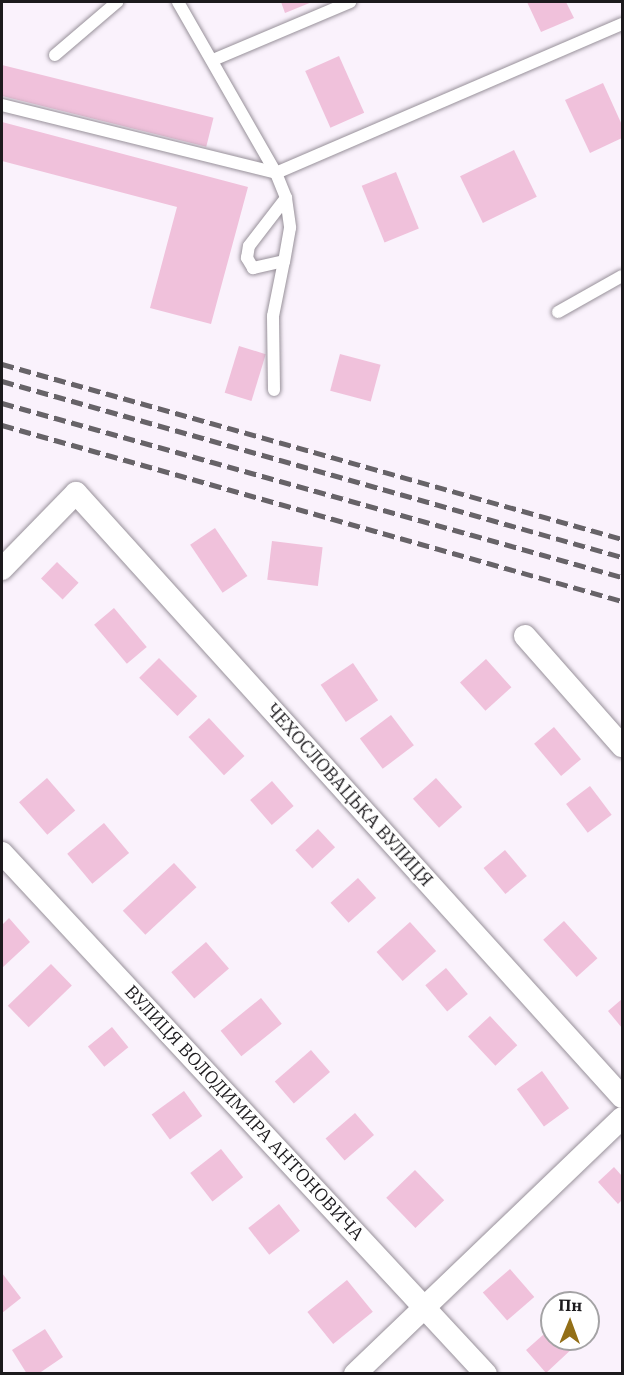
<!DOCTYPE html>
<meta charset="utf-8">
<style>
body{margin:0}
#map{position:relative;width:624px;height:1375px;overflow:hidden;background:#faf2fc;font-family:"IBM Plex Serif",serif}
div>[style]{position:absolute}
.building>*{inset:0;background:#f0c1db;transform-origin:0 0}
.roads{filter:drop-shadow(0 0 2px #98919a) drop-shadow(0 0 2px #98919a)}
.service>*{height:12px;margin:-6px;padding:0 6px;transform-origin:6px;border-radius:6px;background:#fff}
.minor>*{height:22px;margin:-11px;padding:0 11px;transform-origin:11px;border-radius:11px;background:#fff}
.rail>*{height:4.5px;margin-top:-2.25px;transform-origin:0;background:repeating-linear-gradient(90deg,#676368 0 12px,transparent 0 18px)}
span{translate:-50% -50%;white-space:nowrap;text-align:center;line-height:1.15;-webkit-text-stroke:4.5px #fff;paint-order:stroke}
.street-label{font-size:18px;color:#1c1a1d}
.frame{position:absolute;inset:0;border:3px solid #1c1a1d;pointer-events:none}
.north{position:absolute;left:540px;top:1291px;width:60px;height:60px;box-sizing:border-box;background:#fff;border:2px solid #a4a3a5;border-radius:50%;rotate:1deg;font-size:16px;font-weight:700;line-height:24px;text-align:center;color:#1c1a1d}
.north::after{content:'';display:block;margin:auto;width:21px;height:27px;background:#936f17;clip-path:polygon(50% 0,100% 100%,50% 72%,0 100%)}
</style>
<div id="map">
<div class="building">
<i style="clip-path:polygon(281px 2px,312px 2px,285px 13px)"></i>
<i style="clip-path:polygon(527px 2px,566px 2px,574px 18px,541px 32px)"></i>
<i style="left:339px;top:56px;width:62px;height:37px;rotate:66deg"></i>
<i style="left:2px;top:65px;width:218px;height:30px;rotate:14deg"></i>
<i style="clip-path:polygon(603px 83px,622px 125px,622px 138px,590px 153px,565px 100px)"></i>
<i style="clip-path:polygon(2px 122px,248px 187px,211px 324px,150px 308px,177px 207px,2px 161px)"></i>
<i style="left:514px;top:150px;width:52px;height:60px;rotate:64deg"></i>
<i style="left:396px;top:172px;width:61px;height:37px;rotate:68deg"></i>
<i style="left:239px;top:346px;width:28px;height:49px;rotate:17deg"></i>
<i style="left:340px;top:354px;width:42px;height:38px;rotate:15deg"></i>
<i style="left:215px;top:528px;width:58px;height:30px;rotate:56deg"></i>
<i style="left:272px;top:541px;width:51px;height:39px;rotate:7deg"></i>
<i style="left:57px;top:562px;width:30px;height:23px;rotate:44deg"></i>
<i style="left:114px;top:608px;width:51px;height:26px;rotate:50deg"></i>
<i style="left:159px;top:658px;width:54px;height:28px;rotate:45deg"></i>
<i style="left:486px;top:659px;width:38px;height:35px;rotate:48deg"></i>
<i style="left:353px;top:663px;width:45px;height:39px;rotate:56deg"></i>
<i style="left:391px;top:715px;width:38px;height:39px;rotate:53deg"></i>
<i style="left:209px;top:718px;width:52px;height:28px;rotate:47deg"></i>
<i style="left:554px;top:727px;width:42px;height:26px;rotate:50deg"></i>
<i style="left:47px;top:778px;width:43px;height:37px;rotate:49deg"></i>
<i style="left:436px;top:778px;width:39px;height:31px;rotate:48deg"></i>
<i style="left:272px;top:781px;width:33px;height:29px;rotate:49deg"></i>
<i style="left:590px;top:786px;width:36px;height:30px;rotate:53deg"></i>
<i style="left:104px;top:823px;width:39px;height:48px;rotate:50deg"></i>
<i style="left:318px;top:829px;width:25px;height:31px;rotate:47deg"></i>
<i style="left:505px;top:850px;width:34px;height:28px;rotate:50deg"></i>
<i style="left:174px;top:863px;width:33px;height:70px;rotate:47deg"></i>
<i style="left:358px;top:878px;width:27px;height:37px;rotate:48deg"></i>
<i style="clip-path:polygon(9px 918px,30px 942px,2px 968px,2px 925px)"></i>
<i style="left:564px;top:921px;width:50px;height:28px;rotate:48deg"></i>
<i style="left:410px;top:922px;width:39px;height:45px;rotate:48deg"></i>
<i style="left:206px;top:942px;width:35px;height:46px;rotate:49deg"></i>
<i style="left:51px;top:964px;width:30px;height:60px;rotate:46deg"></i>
<i style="left:446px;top:968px;width:34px;height:27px;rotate:50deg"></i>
<i style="left:261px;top:998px;width:33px;height:52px;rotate:51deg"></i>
<i style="clip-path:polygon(622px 999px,622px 1028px,608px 1011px)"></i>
<i style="left:490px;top:1016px;width:40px;height:30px;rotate:47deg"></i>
<i style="left:112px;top:1027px;width:26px;height:31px;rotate:51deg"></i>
<i style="left:311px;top:1050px;width:29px;height:48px;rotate:49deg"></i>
<i style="left:542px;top:1071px;width:46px;height:31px;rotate:54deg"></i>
<i style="left:184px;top:1091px;width:31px;height:40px;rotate:54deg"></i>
<i style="left:355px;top:1113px;width:29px;height:39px;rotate:49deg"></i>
<i style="left:221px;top:1149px;width:36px;height:39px;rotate:52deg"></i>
<i style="clip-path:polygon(614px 1167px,622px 1176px,622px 1200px,618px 1204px,598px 1182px)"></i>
<i style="left:415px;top:1170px;width:42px;height:40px;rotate:46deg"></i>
<i style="left:279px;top:1204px;width:34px;height:39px;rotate:52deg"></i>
<i style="left:510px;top:1269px;width:37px;height:36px;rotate:49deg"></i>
<i style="clip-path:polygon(2px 1273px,21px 1298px,2px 1313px)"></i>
<i style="left:347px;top:1280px;width:41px;height:51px;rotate:51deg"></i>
<i style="clip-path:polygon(552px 1327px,552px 1339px,569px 1339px,575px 1346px,546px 1373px,526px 1350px)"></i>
<i style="clip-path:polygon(45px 1329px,63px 1357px,38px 1374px,27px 1374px,12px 1350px)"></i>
</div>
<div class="roads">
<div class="service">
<i style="left:178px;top:2px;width:197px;rotate:60.2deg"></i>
<i style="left:276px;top:173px;width:27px;rotate:68deg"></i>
<i style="left:286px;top:198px;width:30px;rotate:82deg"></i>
<i style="left:290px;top:228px;width:34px;rotate:100deg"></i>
<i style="left:284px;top:261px;width:32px;rotate:167deg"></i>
<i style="left:253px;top:268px;width:12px;rotate:-121deg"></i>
<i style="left:247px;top:258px;width:12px;rotate:-81deg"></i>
<i style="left:249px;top:246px;width:61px;rotate:-52.4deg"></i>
<i style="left:55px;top:55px;width:82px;rotate:-40.5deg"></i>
<i style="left:213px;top:60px;width:149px;rotate:-22.9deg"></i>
<i style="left:2px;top:105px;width:282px;rotate:13.9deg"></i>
<i style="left:276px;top:173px;width:377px;rotate:-23.3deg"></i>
<i style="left:558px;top:312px;width:73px;rotate:-29.4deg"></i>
<i style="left:274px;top:390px;width:74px;rotate:-90.8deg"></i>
<i style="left:273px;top:316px;width:56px;rotate:-78.7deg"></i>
</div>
<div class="minor">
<i style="left:2px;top:569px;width:106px;rotate:-45.8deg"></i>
<i style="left:76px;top:493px;width:814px;rotate:47.89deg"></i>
<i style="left:525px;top:636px;width:147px;rotate:48.6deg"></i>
<i style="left:2px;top:853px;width:711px;rotate:47.11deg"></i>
<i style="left:355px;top:1374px;width:370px;rotate:-43.8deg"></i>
</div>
</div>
<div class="rail">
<i style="left:2px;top:364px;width:644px;rotate:15.76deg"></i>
<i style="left:2px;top:381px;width:644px;rotate:15.85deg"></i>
<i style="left:2px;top:403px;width:644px;rotate:15.68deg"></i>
<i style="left:2px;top:425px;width:644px;rotate:15.85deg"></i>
</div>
<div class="street-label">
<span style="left:349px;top:795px;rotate:48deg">ЧЕХОСЛОВАЦЬКА ВУЛИЦЯ</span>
<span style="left:244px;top:1113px;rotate:47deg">ВУЛИЦЯ ВОЛОДИМИРА АНТОНОВИЧА</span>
</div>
<div class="frame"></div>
<div class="north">Пн</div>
</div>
